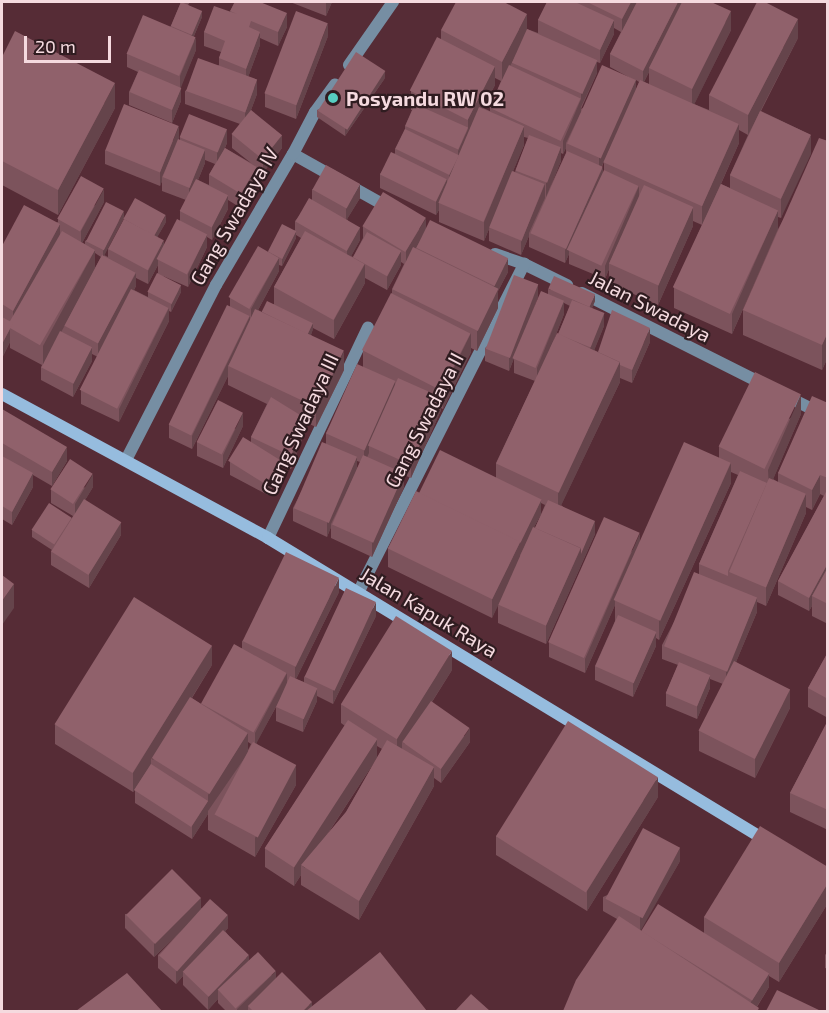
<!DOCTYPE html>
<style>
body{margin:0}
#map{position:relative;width:829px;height:1013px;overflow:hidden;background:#562c36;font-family:"Exo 2",sans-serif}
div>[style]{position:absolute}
.minor>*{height:12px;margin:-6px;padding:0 6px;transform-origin:6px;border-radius:6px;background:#768ea3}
.secondary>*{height:12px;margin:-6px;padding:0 6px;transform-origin:6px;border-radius:6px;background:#96bcde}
.wall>*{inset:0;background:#7c535c}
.shaded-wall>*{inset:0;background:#65444b}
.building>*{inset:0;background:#90616b;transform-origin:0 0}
.dots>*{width:16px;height:16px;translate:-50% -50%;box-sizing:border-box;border:3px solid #2f1c20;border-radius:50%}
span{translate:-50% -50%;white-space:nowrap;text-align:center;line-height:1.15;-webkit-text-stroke:4.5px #2f1c20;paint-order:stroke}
.poi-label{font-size:20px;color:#f5dadf;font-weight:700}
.left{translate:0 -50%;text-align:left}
.street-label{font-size:20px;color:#f5dadf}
.frame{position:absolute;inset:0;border:3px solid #f5dadf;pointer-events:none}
.scale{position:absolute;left:24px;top:36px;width:87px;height:27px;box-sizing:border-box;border:3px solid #f5dadf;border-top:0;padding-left:8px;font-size:18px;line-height:21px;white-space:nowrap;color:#f5dadf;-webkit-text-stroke:4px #2f1c20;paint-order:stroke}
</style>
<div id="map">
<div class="minor">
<i style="left:349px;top:65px;width:77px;rotate:-55.1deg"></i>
<i style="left:293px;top:154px;width:112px;rotate:29.3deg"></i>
<i style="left:495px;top:254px;width:31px;rotate:19deg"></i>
<i style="left:524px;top:264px;width:48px;rotate:26deg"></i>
<i style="left:582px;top:293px;width:205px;rotate:26.7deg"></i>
<i style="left:786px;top:396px;width:47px;rotate:26.6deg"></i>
<i style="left:126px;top:460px;width:197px;rotate:-62.8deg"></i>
<i style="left:216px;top:285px;width:152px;rotate:-59.6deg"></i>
<i style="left:293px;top:154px;width:47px;rotate:-62.4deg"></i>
<i style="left:315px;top:112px;width:34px;rotate:-54deg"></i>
<i style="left:268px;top:538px;width:233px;rotate:-64.6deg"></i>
<i style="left:358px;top:593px;width:369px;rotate:-63.2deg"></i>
</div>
<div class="secondary">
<i style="left:2px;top:394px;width:302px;rotate:28.4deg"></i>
<i style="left:268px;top:538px;width:584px;rotate:31.27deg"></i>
</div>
<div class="wall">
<i style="clip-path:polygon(179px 2px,190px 2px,188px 5px,202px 17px,194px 36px,196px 50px,180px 88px,181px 101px,172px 123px,129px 105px,129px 92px,138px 72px,127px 67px,127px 54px,171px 26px,181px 2px)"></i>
<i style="clip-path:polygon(evenodd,231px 2px,260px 2px,287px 27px,278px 46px,260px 38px,260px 45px,248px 77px,257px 94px,251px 110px,282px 148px,263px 173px,257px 168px,257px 180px,241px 208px,228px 200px,228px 209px,212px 240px,207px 237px,207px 247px,188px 287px,163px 276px,181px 292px,171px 312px,169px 311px,169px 321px,119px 422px,81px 404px,81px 390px,98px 357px,92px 354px,92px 361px,73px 397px,41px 380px,41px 367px,42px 365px,10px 348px,10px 342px,2px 358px,2px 246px,58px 222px,58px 219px,104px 202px,82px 243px,85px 244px,85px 241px,124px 218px,104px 255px,108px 257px,108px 249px,166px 222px,157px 237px,164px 247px,180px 221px,180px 211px,186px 200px,162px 191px,162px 181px,160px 186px,105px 164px,105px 150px,180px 140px,180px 137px,227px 143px,225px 148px,251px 163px,232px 148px,232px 135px,240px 124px,185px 104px,185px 91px,219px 65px,219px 58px,221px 52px,204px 46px,204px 32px,230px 12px,234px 3px,231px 2px,205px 160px,215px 164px,209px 175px,209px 185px,198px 180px,205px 163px,205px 160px,231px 2px,95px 253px,101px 257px,95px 268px,95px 253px,231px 2px,158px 265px,158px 273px,148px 292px,148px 297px,134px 290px,136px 286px,136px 278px,148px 284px,158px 265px)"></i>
<i style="clip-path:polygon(290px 2px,332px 2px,326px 16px)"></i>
<i style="clip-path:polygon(evenodd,547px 2px,711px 2px,731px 30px,694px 104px,709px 110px,709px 95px,798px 38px,761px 111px,811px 135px,781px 218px,778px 217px,778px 229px,828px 141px,828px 357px,822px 370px,743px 335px,743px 310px,773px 242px,732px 334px,674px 308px,674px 288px,702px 225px,693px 221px,693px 226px,658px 305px,609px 283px,609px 269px,605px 279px,569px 264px,569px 254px,565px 263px,529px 247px,529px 236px,521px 255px,489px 241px,489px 229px,484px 241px,439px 222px,439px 210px,436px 215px,380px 188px,380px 174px,395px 153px,395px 149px,405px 129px,405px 126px,412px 110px,411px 110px,411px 91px,441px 39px,441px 30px,527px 29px,538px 33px,538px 20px,547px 2px,614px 28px,621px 32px,610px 54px,610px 67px,632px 79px,581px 109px,597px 73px,597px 62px,600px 63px,614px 34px,614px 28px,547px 2px,649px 72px,649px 84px,644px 82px,649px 72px,547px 2px,495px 78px,501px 81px,490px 108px,490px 111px,483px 108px,495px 85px,495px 78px,547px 2px,636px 80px,639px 82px,636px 90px,636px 80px,547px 2px,739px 130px,748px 135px,730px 175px,730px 188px,721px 184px,739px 143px,739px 130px,547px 2px,524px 137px,528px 138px,515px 172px,513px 171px,524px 145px,524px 137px,547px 2px,566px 148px,566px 153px,550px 187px,561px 161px,561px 153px,563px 154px,566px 148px,547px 2px,606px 156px,604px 162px,604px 172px,603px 175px,602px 167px,606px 156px)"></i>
<i style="clip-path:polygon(328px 36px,296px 119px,265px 107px,265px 93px)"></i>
<i style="clip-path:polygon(2px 57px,115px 108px,58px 215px,2px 185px)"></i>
<i style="clip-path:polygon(385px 78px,345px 136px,317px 117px,317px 110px)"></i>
<i style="clip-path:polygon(evenodd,312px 189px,360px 198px,347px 219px,360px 240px,351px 256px,353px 257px,363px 238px,363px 227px,426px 229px,508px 272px,498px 291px,498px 308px,477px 351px,471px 348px,471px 352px,443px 409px,441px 408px,441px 410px,411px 478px,404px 475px,404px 487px,372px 557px,331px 538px,331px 527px,327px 537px,293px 521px,293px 508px,326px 443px,326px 433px,363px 367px,363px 350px,392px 294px,392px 289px,404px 264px,401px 262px,401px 265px,387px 290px,365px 278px,365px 283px,334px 339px,313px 328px,311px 335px,344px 370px,316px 427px,305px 422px,305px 431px,291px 469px,280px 464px,280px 473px,268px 495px,230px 475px,230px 462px,251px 442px,251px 437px,267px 404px,228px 385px,228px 376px,192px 449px,169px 438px,169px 425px,230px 306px,230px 298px,268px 252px,295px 230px,295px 221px,312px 200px,312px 189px,296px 235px,301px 238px,274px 287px,274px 304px,262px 312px,258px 310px,279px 271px,279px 265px,282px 266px,296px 238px,296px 235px,312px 189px,357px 461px,360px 462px,357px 469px,357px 461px)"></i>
<i style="clip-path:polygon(evenodd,548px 289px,595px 301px,592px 308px,604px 326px,594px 350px,598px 352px,650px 342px,632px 383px,620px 378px,620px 382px,561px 505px,595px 534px,546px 644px,498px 623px,498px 604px,492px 618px,388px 567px,388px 548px,419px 493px,496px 478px,496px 463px,535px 381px,514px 373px,514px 359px,548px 294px,548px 289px,564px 303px,570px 306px,558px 334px,553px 342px,564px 314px,564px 303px,548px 289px,541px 503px,545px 505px,535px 528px,534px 527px,541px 514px,541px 503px)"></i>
<i style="clip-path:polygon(538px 297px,509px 371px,485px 361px,485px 348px)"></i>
<i style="clip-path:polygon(828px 403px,828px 624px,812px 616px,812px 606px,809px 611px,778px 595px,778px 581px,824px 496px,820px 494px,812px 510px,806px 507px,806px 513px,766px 606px,757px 602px,757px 612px,736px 662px,790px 708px,755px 778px,699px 751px,699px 731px,723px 684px,710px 679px,710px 688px,697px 719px,666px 706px,666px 693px,678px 665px,662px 659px,662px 645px,699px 574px,699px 564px,738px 475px,731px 472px,731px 483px,659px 640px,656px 638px,656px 646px,633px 697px,595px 680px,595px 666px,615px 621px,615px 605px,585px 673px,549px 657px,549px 643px,640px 542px,719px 458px,719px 447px,801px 414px,773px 479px,778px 482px,778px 473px)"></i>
<i style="clip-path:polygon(2px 409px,67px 461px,52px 486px,33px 475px,33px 487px,12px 525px,2px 519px)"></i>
<i style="clip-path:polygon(243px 426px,223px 468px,197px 456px,197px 442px)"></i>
<i style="clip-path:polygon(93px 487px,85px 500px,121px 535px,89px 588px,51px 565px,51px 551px,52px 550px,32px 537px,32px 530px,72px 518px,73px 516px,51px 503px,51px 489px)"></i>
<i style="clip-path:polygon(evenodd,339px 592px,296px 679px,304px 682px,304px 677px,376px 616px,333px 704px,317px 696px,317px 701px,303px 732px,276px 721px,276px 707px,256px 743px,296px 785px,255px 857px,208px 830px,208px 814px,192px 839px,135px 803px,135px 790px,133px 792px,55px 744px,55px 725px,212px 665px,192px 698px,201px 704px,242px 648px,242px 641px,339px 592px,248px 742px,251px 744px,248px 750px,248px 742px)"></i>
<i style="clip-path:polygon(828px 652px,828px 718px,808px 707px,808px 688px)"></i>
<i style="clip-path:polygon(evenodd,452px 670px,432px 702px,470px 742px,441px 783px,434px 778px,434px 786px,359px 920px,301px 885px,301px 875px,294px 886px,265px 867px,265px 848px,345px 726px,341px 723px,341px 704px,452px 670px,377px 746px,382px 749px,346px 812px,327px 835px,377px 758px,377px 746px)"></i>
<i style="clip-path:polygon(828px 721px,828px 830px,790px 812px,790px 793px)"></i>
<i style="clip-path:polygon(658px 797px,587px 911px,496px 855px,496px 836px)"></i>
<i style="clip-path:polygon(680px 861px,640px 930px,641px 931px,704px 933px,704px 917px,828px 867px,828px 903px,779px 982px,769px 976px,769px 987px,757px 1007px,759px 1011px,617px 919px,603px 911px,603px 897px)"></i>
<i style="clip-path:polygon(201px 908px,228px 928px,225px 931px,249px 961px,276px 978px,312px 1007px,427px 1011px,226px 1011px,218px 1003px,218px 999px,208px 1010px,183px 985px,183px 976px,176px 984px,158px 968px,158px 955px,176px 936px,154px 957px,125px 928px,125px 914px)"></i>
<i style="clip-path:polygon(828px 951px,828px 969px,825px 968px,825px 955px)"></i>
</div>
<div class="shaded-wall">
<i style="clip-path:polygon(326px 2px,332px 2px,326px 16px)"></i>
<i style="clip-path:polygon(631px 2px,637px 2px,622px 32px,622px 19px)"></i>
<i style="clip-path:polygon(678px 2px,685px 2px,649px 68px,649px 72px,643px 84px,643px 71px)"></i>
<i style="clip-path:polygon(202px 11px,202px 17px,191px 43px,191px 36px)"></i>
<i style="clip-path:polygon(731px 11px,731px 30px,692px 109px,692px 89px)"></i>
<i style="clip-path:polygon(287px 13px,287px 27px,278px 46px,278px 32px)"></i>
<i style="clip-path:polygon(527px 14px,527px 33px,502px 82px,502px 62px)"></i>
<i style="clip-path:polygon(798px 19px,798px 38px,748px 135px,748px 115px)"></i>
<i style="clip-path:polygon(614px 20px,614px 34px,600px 63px,600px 50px)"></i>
<i style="clip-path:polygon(328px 23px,328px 36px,296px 119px,296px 106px)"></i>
<i style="clip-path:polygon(260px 32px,260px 45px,246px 83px,246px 69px)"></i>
<i style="clip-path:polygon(196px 37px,196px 50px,180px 90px,180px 76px)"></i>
<i style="clip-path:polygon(597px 60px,597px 73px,581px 107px,581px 112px,566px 143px,566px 148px,563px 154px,563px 141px,581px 99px,581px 94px)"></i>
<i style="clip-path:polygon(495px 66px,495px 85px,468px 138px,449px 189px,449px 175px,458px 158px,458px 151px,468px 129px,468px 119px)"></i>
<i style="clip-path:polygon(385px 71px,385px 78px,345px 136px,345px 129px)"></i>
<i style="clip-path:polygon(257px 80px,257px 94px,245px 126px,245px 113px)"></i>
<i style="clip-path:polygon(636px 80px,636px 94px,599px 172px,599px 158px)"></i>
<i style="clip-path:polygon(115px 83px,115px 108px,58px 215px,58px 190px)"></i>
<i style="clip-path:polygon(181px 88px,181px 101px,172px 123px,172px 110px)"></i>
<i style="clip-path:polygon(739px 124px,739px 143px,702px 226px,702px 206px)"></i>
<i style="clip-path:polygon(179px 126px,179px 139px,162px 177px,162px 181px,160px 186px,160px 172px)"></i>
<i style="clip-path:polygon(524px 126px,524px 145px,484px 241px,484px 222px)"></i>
<i style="clip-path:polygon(227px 129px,227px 143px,217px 165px,217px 152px)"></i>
<i style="clip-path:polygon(282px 135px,282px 148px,263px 173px,263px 159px)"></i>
<i style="clip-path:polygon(811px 135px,811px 154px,781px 218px,781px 199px)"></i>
<i style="clip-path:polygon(561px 147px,561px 161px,546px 197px,546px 183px)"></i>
<i style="clip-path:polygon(205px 150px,205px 163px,189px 202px,189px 188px)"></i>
<i style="clip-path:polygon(257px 167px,257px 180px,241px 208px,241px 194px)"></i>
<i style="clip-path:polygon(603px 167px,603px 181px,569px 251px,569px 254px,565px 263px,565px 250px)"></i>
<i style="clip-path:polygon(447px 179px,447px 192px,439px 203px,439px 210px,436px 215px,436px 202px)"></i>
<i style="clip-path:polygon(360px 184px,360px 198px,346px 221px,346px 208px)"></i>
<i style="clip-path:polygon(545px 184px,545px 198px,529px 233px,529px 236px,521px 255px,521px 242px)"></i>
<i style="clip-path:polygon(639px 186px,639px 199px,609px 264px,609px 269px,605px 279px,605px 266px)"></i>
<i style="clip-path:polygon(104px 189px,104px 202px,81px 245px,81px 231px)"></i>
<i style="clip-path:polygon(228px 195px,228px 209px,212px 240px,212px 226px)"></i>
<i style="clip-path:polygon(693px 207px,693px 226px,658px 305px,658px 286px)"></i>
<i style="clip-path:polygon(778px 210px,778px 229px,732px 334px,732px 314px)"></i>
<i style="clip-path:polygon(124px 211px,124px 218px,103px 258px,103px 251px)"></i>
<i style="clip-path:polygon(166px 215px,166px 222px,154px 243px,154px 236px)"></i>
<i style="clip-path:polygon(426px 218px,426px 231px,406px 265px,406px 251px)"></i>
<i style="clip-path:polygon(60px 224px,60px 243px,13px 323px,13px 311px)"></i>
<i style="clip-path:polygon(360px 227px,360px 240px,347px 264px,347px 251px)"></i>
<i style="clip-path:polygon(296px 231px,296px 238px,282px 266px,282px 259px)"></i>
<i style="clip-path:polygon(207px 234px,207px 247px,188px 287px,188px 274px)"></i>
<i style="clip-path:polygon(164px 240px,164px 254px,158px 260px,158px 265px,148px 284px,148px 271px)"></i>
<i style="clip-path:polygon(95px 250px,95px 269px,43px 366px,43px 346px)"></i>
<i style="clip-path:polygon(401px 251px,401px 265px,387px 290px,387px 277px)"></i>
<i style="clip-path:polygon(279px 258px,279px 271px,251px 323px,251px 309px)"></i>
<i style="clip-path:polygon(508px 258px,508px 272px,498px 291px,498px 308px,477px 351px,477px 331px,492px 290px)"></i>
<i style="clip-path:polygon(365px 264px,365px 283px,334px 339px,334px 320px)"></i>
<i style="clip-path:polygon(136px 273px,136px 286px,98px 357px,98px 343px)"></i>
<i style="clip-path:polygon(538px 284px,538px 297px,509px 371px,509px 358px)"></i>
<i style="clip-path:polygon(181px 285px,181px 292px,171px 312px,171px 305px)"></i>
<i style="clip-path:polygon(595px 294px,595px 301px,589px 315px,589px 308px)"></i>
<i style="clip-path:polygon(564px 301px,564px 314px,537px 382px,537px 368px)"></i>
<i style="clip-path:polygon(169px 308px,169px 321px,119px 422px,119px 409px)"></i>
<i style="clip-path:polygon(604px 313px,604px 326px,590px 361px,590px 347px)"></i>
<i style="clip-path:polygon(250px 316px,250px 329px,228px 366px,228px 376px,192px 449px,192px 436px)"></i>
<i style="clip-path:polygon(313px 323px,313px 330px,304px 349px,304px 342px)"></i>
<i style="clip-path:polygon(650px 328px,650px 342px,632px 383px,632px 370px)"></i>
<i style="clip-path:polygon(10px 329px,10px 342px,2px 358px,2px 344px)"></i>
<i style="clip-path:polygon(828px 332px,828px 357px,822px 370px,822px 345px)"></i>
<i style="clip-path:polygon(471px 333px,471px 352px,443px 409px,443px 390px)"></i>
<i style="clip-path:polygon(92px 347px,92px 361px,73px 397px,73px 383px)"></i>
<i style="clip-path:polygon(344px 351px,344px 370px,316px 427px,316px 408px)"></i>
<i style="clip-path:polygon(620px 362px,620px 382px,558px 512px,558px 492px)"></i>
<i style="clip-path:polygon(395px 381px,395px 395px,369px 446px,369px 453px,364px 464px,364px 450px)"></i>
<i style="clip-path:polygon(801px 394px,801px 414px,769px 489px,768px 470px)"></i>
<i style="clip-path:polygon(441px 397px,441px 410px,411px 478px,411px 464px)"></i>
<i style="clip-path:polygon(243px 413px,243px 426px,223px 468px,223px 455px)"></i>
<i style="clip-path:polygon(305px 418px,305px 431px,291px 469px,291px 456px)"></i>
<i style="clip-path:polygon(67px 447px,67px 461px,52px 486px,52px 472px)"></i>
<i style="clip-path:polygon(357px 457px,357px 470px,331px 524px,331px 527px,327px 537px,327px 523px)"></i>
<i style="clip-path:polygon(280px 460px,280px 473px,268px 495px,268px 482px)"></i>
<i style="clip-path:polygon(731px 463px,731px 483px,659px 640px,659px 621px)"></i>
<i style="clip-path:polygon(33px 473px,33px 487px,12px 525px,12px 512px)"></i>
<i style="clip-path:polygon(404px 473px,404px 487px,372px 557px,372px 543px)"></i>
<i style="clip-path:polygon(93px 474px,93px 487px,75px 517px,75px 504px)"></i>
<i style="clip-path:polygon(820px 475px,820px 494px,812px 510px,812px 490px)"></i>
<i style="clip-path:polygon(806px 494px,806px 513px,766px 606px,766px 587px)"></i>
<i style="clip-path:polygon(541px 500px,541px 514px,520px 555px,520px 562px,492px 618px,492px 599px)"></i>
<i style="clip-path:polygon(595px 521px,595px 534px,546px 644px,546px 625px,581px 548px)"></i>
<i style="clip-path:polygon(121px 522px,121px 535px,89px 588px,89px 574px)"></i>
<i style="clip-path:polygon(640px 533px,640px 547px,615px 601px,615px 605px,585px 673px,585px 659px)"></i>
<i style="clip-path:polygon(828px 563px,828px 577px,812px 596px,812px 606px,809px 611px,809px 598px)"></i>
<i style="clip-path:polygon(339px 578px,339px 592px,295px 681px,295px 667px)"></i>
<i style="clip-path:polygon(14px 584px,14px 608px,2px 625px,2px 601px)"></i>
<i style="clip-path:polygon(757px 598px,757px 612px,726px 686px,726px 672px)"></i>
<i style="clip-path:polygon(376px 602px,376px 616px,333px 704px,333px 691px)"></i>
<i style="clip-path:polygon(656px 632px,656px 646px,633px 697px,633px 684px)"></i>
<i style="clip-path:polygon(212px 645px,212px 665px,153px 760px,151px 758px,151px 764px,133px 792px,133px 773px)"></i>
<i style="clip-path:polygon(452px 651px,452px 670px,405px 744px,402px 742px,402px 750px,397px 758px,397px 738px)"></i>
<i style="clip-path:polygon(287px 673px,287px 686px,255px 746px,255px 733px)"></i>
<i style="clip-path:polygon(710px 675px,710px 688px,697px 719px,697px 706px)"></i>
<i style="clip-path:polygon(317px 688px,317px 701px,303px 732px,303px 719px)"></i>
<i style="clip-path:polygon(790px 689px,790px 708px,755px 778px,755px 759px)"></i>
<i style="clip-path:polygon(470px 728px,470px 742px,441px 783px,441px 769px)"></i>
<i style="clip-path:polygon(248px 733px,248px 753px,208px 811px,208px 814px,192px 839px,192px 826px,208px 801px,208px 795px)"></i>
<i style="clip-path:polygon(377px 739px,377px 758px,305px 868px,301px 865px,301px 875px,294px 886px,294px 866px)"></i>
<i style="clip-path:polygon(296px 765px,296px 785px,255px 857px,255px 838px)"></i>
<i style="clip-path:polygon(434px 767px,434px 786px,359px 920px,359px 901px)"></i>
<i style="clip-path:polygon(658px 777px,658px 797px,587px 911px,587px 891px)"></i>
<i style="clip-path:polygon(680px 848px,680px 861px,640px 932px,640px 918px)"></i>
<i style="clip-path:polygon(828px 883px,828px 903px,779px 982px,779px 963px)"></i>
<i style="clip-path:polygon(201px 898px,201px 912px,154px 957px,154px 943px)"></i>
<i style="clip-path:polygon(228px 915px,228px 928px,185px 974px,183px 972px,183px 976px,176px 984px,176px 970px)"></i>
<i style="clip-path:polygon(249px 955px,249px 968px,218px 990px,218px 999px,208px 1010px,208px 997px)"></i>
<i style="clip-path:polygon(276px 971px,276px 985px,248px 1006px,248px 1011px,237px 1011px,237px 1009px)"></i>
<i style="clip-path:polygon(769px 974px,769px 987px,754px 1011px,749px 1005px)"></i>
<i style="clip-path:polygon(312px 1002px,312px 1011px,303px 1011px)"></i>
</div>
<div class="building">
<i style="left:181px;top:2px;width:23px;height:26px;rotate:23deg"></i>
<i style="clip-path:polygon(235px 2px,260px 2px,287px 13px,278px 32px,251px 21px,249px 27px,260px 32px,246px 69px,219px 58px,225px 41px,204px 32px,214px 6px,237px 14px,230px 11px)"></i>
<i style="clip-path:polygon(456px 2px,504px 2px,527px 14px,502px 62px,441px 30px)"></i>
<i style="clip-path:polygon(547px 2px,575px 2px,614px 20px,600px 50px,538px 20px)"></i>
<i style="clip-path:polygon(587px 2px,631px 2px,622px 19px)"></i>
<i style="clip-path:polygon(637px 2px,678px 2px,643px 71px,610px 54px)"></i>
<i style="clip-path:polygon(682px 2px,711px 2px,731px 11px,692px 89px,649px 68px)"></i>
<i style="clip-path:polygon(757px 2px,765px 2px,798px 19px,748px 115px,709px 95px)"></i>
<i style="left:296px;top:11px;width:34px;height:88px;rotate:21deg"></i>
<i style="left:143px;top:15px;width:57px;height:42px;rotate:23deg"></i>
<i style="left:527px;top:29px;width:77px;height:37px;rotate:24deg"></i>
<i style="clip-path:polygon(15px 31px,115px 83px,58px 190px,2px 161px,2px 57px)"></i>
<i style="left:437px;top:37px;width:65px;height:60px;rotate:27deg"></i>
<i style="left:356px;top:52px;width:35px;height:70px;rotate:33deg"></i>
<i style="left:198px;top:58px;width:63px;height:35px;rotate:20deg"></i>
<i style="left:509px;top:65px;width:79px;height:47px;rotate:25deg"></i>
<i style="left:602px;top:65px;width:37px;height:86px;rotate:24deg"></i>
<i style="left:139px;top:70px;width:46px;height:24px;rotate:23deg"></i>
<i style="left:640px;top:80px;width:108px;height:90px;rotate:24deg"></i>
<i style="left:124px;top:104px;width:59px;height:50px;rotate:22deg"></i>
<i style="left:415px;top:104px;width:58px;height:24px;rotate:24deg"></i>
<i style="left:479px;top:107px;width:49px;height:104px;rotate:23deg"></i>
<i style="left:251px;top:110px;width:40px;height:31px;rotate:39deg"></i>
<i style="left:760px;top:111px;width:56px;height:71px;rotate:25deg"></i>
<i style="left:189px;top:114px;width:41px;height:25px;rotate:22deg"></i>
<i style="left:405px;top:129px;width:60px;height:22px;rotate:26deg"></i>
<i style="left:529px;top:135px;width:34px;height:38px;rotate:21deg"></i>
<i style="clip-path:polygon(819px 138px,828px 141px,828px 332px,822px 345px,743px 310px)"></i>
<i style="left:178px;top:139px;width:29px;height:41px;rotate:22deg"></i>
<i style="left:225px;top:148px;width:37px;height:31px;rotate:31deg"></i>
<i style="left:567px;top:151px;width:39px;height:90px;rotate:24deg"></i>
<i style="left:391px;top:152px;width:62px;height:25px;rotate:26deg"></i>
<i style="left:326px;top:165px;width:39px;height:28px;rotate:29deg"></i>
<i style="left:604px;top:170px;width:38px;height:88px;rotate:25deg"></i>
<i style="left:512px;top:171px;width:35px;height:61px;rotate:22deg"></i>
<i style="left:81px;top:176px;width:26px;height:49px;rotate:29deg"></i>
<i style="left:196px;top:179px;width:36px;height:36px;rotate:27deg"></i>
<i style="left:721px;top:184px;width:63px;height:114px;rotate:25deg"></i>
<i style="left:644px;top:185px;width:54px;height:86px;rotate:24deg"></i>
<i style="left:383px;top:192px;width:50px;height:40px;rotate:31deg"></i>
<i style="left:135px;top:198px;width:35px;height:24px;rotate:29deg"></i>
<i style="left:309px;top:198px;width:59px;height:27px;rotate:30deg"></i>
<i style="left:106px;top:202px;width:20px;height:44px;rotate:27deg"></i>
<i style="clip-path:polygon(24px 205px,60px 224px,13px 311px,2px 304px,2px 246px)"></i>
<i style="left:124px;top:219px;width:45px;height:34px;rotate:28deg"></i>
<i style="left:177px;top:219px;width:34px;height:45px;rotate:27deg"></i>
<i style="left:430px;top:220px;width:87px;height:31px;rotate:26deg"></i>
<i style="left:282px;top:224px;width:16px;height:31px;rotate:27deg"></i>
<i style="left:62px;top:231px;width:38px;height:110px;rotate:30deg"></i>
<i style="left:305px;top:231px;width:68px;height:64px;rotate:29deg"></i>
<i style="left:367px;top:232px;width:39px;height:29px;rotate:29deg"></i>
<i style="left:258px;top:246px;width:24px;height:59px;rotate:30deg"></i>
<i style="left:413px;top:247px;width:95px;height:47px;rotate:26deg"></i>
<i style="left:102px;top:255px;width:38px;height:80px;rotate:28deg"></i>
<i style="left:157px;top:273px;width:27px;height:21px;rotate:27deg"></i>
<i style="left:514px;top:275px;width:26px;height:79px;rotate:21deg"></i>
<i style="left:554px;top:276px;width:45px;height:14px;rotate:24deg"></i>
<i style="left:131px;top:289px;width:42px;height:113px;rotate:27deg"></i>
<i style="left:541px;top:291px;width:25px;height:73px;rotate:23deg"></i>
<i style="left:391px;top:293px;width:89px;height:64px;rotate:27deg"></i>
<i style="left:572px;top:300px;width:35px;height:37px;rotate:22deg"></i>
<i style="left:267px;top:301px;width:51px;height:12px;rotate:26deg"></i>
<i style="left:227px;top:305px;width:25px;height:133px;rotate:26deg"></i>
<i style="left:255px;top:309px;width:98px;height:63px;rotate:25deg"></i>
<i style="clip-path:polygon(612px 310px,650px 328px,632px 370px,620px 365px,620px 362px,598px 352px)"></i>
<i style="clip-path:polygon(2px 317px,13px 323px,2px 344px)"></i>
<i style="left:60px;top:331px;width:36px;height:41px;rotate:27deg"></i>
<i style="left:557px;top:333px;width:69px;height:144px;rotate:25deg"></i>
<i style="left:357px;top:364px;width:42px;height:76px;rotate:24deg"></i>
<i style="left:755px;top:372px;width:51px;height:83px;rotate:26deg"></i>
<i style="left:398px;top:378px;width:47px;height:74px;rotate:24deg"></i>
<i style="clip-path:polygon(812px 396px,828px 403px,828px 478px,820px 475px,812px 490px,778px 473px)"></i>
<i style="clip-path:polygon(271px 397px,305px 418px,291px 456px,251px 437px)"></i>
<i style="left:218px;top:400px;width:28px;height:47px;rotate:27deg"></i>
<i style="clip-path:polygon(2px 409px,67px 447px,52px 472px,2px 443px)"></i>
<i style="left:243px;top:437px;width:44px;height:28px;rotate:32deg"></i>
<i style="left:322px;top:442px;width:38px;height:72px;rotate:23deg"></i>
<i style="left:684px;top:442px;width:51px;height:173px;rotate:24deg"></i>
<i style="left:440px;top:450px;width:113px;height:48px;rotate:26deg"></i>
<i style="left:363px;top:455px;width:45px;height:76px;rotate:24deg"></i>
<i style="clip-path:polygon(2px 456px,33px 473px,12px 512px,2px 506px)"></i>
<i style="left:70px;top:459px;width:27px;height:36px;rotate:33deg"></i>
<i style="clip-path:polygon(740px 471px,767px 483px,728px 571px,728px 576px,699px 564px)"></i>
<i style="left:769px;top:478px;width:40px;height:102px;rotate:23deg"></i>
<i style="clip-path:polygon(827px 490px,828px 563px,809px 598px,778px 581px)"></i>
<i style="left:416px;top:491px;width:116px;height:64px;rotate:26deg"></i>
<i style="left:84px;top:499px;width:44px;height:62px;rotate:32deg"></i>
<i style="clip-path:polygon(548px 500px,595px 521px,581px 554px,581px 548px,535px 528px)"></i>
<i style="left:49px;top:503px;width:27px;height:32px;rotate:33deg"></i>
<i style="left:604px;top:517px;width:39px;height:137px;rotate:24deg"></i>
<i style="left:533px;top:527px;width:52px;height:85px;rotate:24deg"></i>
<i style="left:286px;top:552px;width:59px;height:99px;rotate:26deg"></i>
<i style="clip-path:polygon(828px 567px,828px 604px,812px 596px)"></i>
<i style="left:694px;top:572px;width:68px;height:80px;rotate:22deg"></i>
<i style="clip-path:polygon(2px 575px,14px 584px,2px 601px)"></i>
<i style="left:346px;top:588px;width:33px;height:98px;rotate:25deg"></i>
<i style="left:134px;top:597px;width:92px;height:150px;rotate:32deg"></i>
<i style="left:618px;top:615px;width:42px;height:56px;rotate:24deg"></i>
<i style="left:396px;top:616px;width:66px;height:104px;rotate:32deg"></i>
<i style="left:234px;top:644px;width:60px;height:68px;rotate:29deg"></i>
<i style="clip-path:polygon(828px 652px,828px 699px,808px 688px)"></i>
<i style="left:734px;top:661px;width:63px;height:78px;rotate:27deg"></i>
<i style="left:679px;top:662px;width:34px;height:34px;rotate:23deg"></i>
<i style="left:290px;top:676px;width:30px;height:34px;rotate:24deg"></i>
<i style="left:190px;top:697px;width:68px;height:72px;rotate:32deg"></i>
<i style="left:431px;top:701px;width:47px;height:50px;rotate:35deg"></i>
<i style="left:348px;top:720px;width:35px;height:153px;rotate:33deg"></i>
<i style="clip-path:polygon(828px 720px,828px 810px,790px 793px)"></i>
<i style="left:568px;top:721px;width:106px;height:136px;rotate:32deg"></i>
<i style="clip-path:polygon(387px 740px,434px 767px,359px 901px,301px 865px,346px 812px)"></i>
<i style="left:253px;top:742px;width:49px;height:82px;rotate:28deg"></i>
<i style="left:151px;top:764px;width:68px;height:31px;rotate:33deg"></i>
<i style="clip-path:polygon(760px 826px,828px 867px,828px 883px,779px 963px,704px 917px)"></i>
<i style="left:643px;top:828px;width:42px;height:80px;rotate:28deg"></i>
<i style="left:172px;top:869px;width:41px;height:65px;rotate:45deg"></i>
<i style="left:210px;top:899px;width:24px;height:76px;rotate:42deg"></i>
<i style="left:658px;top:904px;width:131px;height:32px;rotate:32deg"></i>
<i style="clip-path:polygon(619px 916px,759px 1008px,757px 1011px,563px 1011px,576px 980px)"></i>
<i style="left:223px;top:930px;width:36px;height:58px;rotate:44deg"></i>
<i style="left:258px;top:952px;width:26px;height:55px;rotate:47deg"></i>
<i style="clip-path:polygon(380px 952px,427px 1011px,306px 1011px)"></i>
<i style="clip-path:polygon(282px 972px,312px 1002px,303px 1011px,253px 1011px,248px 1006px)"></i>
<i style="clip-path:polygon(127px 973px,162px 1011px,76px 1011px)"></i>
<i style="clip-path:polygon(777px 990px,821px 1011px,766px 1011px)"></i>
<i style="clip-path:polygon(471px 994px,490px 1011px,455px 1011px)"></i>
</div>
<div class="dots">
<i style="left:333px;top:98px;background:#57cec1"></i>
</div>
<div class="poi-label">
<span class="left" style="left:346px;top:98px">Posyandu RW 02</span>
</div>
<div class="street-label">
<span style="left:234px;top:216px;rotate:-60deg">Gang Swadaya IV</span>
<span style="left:650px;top:306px;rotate:27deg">Jalan Swadaya</span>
<span style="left:424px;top:420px;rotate:-63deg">Gang Swadaya II</span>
<span style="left:300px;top:424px;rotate:-65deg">Gang Swadaya III</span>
<span style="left:429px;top:612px;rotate:31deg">Jalan Kapuk Raya</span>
</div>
<div class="frame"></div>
<div class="scale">20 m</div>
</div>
